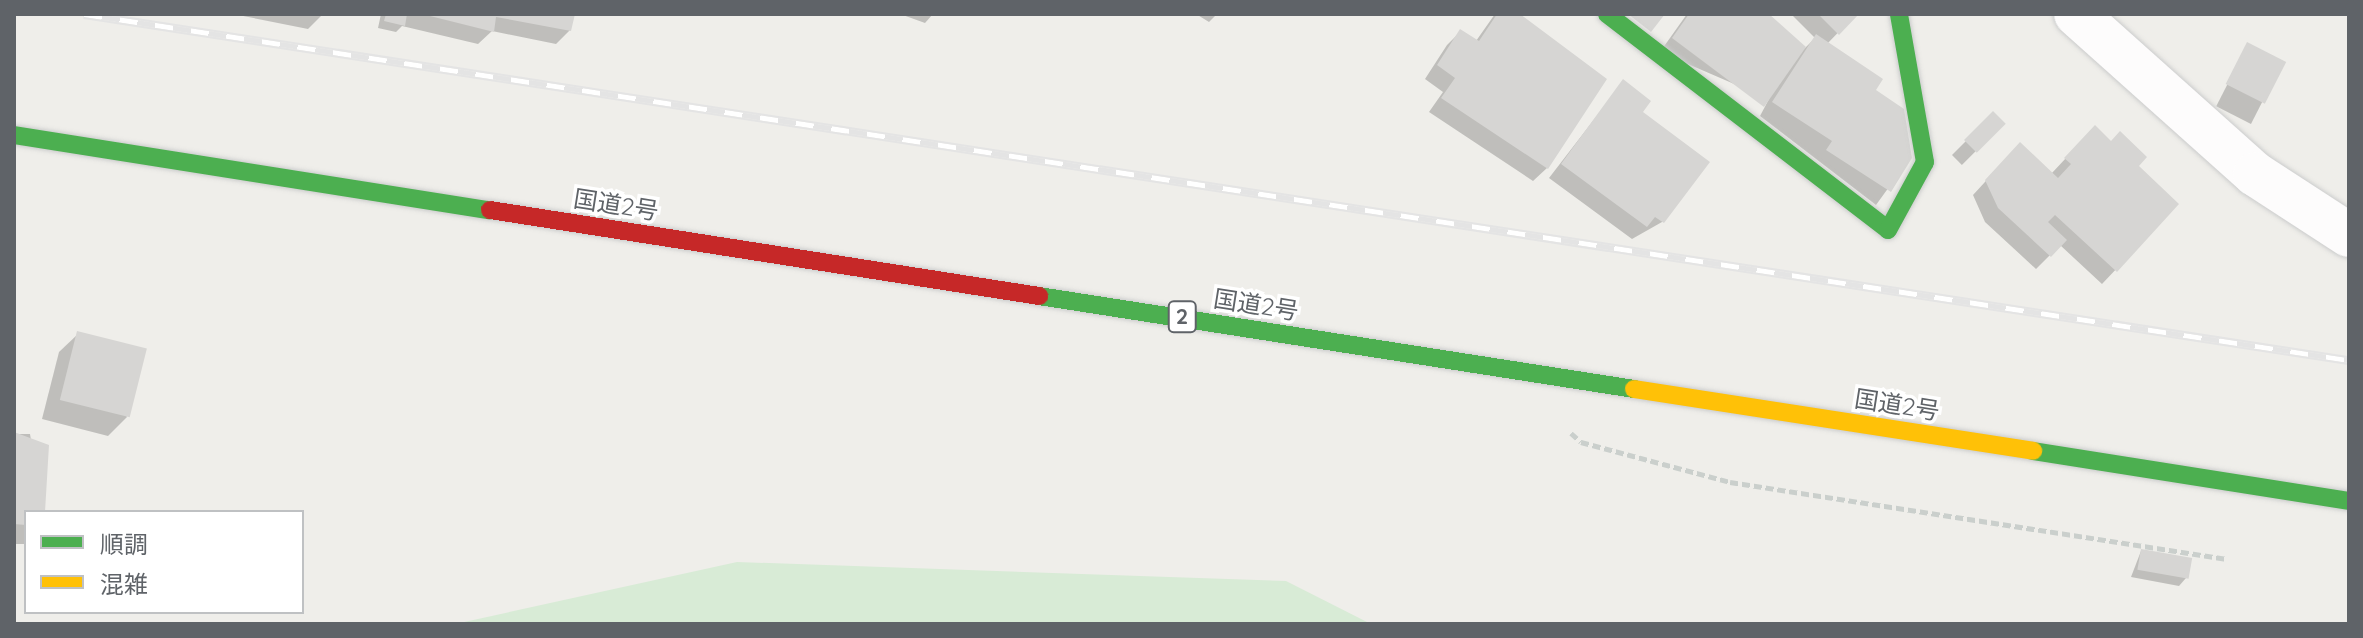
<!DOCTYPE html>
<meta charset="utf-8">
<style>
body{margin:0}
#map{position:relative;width:2363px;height:638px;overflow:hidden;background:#efeeea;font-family:Quicksand,"Noto Sans JP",sans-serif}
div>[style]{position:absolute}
.green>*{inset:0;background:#d8ebd6}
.shadow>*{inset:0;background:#0003;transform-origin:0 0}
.building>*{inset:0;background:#d6d5d3;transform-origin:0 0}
.path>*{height:5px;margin-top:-2.5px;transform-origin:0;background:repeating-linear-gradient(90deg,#cacfcc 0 8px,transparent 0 12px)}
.roads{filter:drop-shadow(0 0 2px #cbcccc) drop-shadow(0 0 2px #cbcccc)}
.street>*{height:44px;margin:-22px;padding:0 22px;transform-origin:22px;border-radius:22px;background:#fdfcfc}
.fast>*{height:18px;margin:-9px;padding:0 9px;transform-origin:9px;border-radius:9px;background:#4caf50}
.slow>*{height:18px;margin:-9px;padding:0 9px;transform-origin:9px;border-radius:9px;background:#ffc107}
.jam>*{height:18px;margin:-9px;padding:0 9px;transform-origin:9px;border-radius:9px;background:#c62828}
.rail>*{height:9px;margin-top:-4.5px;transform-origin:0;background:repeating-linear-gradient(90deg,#fff 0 18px,#e4e4e4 0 36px);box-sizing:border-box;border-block:2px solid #e4e4e4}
span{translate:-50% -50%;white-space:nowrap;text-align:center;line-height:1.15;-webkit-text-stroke:7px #fff;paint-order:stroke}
.shield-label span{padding:2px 6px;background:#fff;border:2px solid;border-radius:6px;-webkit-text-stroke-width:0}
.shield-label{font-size:22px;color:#5f6368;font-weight:700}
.street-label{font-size:24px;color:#5f6368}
.frame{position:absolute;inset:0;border:16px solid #5f6368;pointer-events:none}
.legend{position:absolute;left:24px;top:510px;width:280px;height:104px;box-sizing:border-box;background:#fff;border:2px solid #bfc1c3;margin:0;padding:10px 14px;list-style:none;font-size:24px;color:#5f6368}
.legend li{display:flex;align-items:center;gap:16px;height:40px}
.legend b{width:40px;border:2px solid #bfc1c3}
</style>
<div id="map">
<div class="green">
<i style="clip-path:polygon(737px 562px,1286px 581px,1371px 624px,455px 624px)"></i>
</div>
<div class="shadow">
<i style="clip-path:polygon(233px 14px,323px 14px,308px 29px)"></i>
<i style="clip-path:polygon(381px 14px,571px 14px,570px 30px,556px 44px,492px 31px,478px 44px,402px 26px,396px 32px,378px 28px)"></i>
<i style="clip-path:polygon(900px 14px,933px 14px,925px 23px)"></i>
<i style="clip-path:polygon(1196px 14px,1217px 14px,1209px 22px)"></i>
<i style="clip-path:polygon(1495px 14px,1515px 14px,1547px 168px,1533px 181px,1429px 112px,1443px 92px,1425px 79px,1447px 45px,1461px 31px,1476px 41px)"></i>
<i style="clip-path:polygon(1687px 14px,1768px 14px,1805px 48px,1815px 38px,1791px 14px,1856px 14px,1827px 44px,1874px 91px,1910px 158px,1876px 205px,1760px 116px,1769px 99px,1660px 52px)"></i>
<i style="left:2248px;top:44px;width:39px;height:70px;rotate:27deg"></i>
<i style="clip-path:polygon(1623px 82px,1640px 112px,1707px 162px,1662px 222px,1632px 239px,1549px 178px)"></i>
<i style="left:1993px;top:114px;width:14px;height:58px;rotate:45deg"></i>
<i style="clip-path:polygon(2082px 141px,2136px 166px,2177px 205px,2102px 284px,2060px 245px,2036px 269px,1985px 222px,1973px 195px,2007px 158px,2051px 174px)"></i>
<i style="clip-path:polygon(78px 334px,127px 417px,108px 436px,42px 419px,59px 352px)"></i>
<i style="clip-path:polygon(14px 434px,30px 434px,43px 512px,26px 512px,24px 544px,14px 544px)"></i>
<i style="clip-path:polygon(2141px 551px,2186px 578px,2179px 586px,2131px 577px)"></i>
</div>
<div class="building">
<i style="clip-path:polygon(386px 14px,407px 14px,405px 26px,384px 21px)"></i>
<i style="clip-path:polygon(575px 14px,571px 31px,496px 17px,494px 32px,430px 16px)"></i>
<i style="clip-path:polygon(1497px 14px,1520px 14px,1607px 79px,1548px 169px,1441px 98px,1455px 78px,1437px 65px,1460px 29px,1479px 41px)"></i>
<i style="clip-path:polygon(1628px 14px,1665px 14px,1651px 32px)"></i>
<i style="clip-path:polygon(1689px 14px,1769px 14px,1806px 47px,1764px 107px,1672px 38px)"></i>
<i style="clip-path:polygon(1818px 14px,1859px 14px,1839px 35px)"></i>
<i style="clip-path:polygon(1816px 34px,1883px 79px,1876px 90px,1904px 109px,1912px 158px,1891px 192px,1826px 150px,1832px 141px,1772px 102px)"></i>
<i style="left:2247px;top:42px;width:44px;height:47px;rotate:27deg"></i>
<i style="clip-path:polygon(1623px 79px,1651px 101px,1643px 112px,1710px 162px,1664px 223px,1655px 217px,1647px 227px,1561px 164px)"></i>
<i style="left:1993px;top:111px;width:18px;height:41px;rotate:45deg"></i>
<i style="clip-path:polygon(2095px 125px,2111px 141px,2120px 131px,2147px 157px,2139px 166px,2179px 204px,2117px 272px,2055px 215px,2048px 222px,2067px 240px,2051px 257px,1998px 208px,1985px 180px,2020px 142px,2058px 178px,2071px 164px,2064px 158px)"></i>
<i style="left:77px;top:331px;width:72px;height:71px;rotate:14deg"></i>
<i style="clip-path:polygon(14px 432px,49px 445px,45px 512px,26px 512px,26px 525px,14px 524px)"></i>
<i style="left:2141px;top:549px;width:52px;height:21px;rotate:10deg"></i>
</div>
<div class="path">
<i style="left:1571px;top:433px;width:13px;rotate:42deg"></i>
<i style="left:1581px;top:442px;width:154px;rotate:15deg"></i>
<i style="left:1730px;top:482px;width:503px;rotate:8.81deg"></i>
</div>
<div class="roads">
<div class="street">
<i style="left:2076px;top:14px;width:240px;rotate:41.8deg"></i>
<i style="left:2255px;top:174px;width:112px;rotate:33deg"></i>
</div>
<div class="fast">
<i style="left:1607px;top:14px;width:354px;rotate:37.5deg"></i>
<i style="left:1888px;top:230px;width:77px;rotate:-61.4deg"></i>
<i style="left:1925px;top:162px;width:150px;rotate:-100deg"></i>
<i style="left:14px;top:135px;width:482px;rotate:9deg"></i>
<i style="left:1039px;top:296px;width:602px;rotate:8.88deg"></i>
<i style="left:2033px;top:451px;width:320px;rotate:9deg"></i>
</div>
<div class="slow">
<i style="left:1634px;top:389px;width:404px;rotate:8.8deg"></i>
</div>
<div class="jam">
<i style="left:490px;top:210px;width:556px;rotate:8.9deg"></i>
</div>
</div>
<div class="rail">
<i style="left:84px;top:14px;width:2291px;rotate:8.69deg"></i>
</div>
<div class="shield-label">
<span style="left:1182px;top:317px">2</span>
</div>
<div class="street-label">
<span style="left:616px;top:205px;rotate:9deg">国道2号</span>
<span style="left:1256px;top:305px;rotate:9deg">国道2号</span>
<span style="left:1897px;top:405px;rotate:9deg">国道2号</span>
</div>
<div class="frame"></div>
<ul class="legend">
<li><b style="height:10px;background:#4caf50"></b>順調</li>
<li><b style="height:10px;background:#ffc107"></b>混雑</li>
</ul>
</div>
